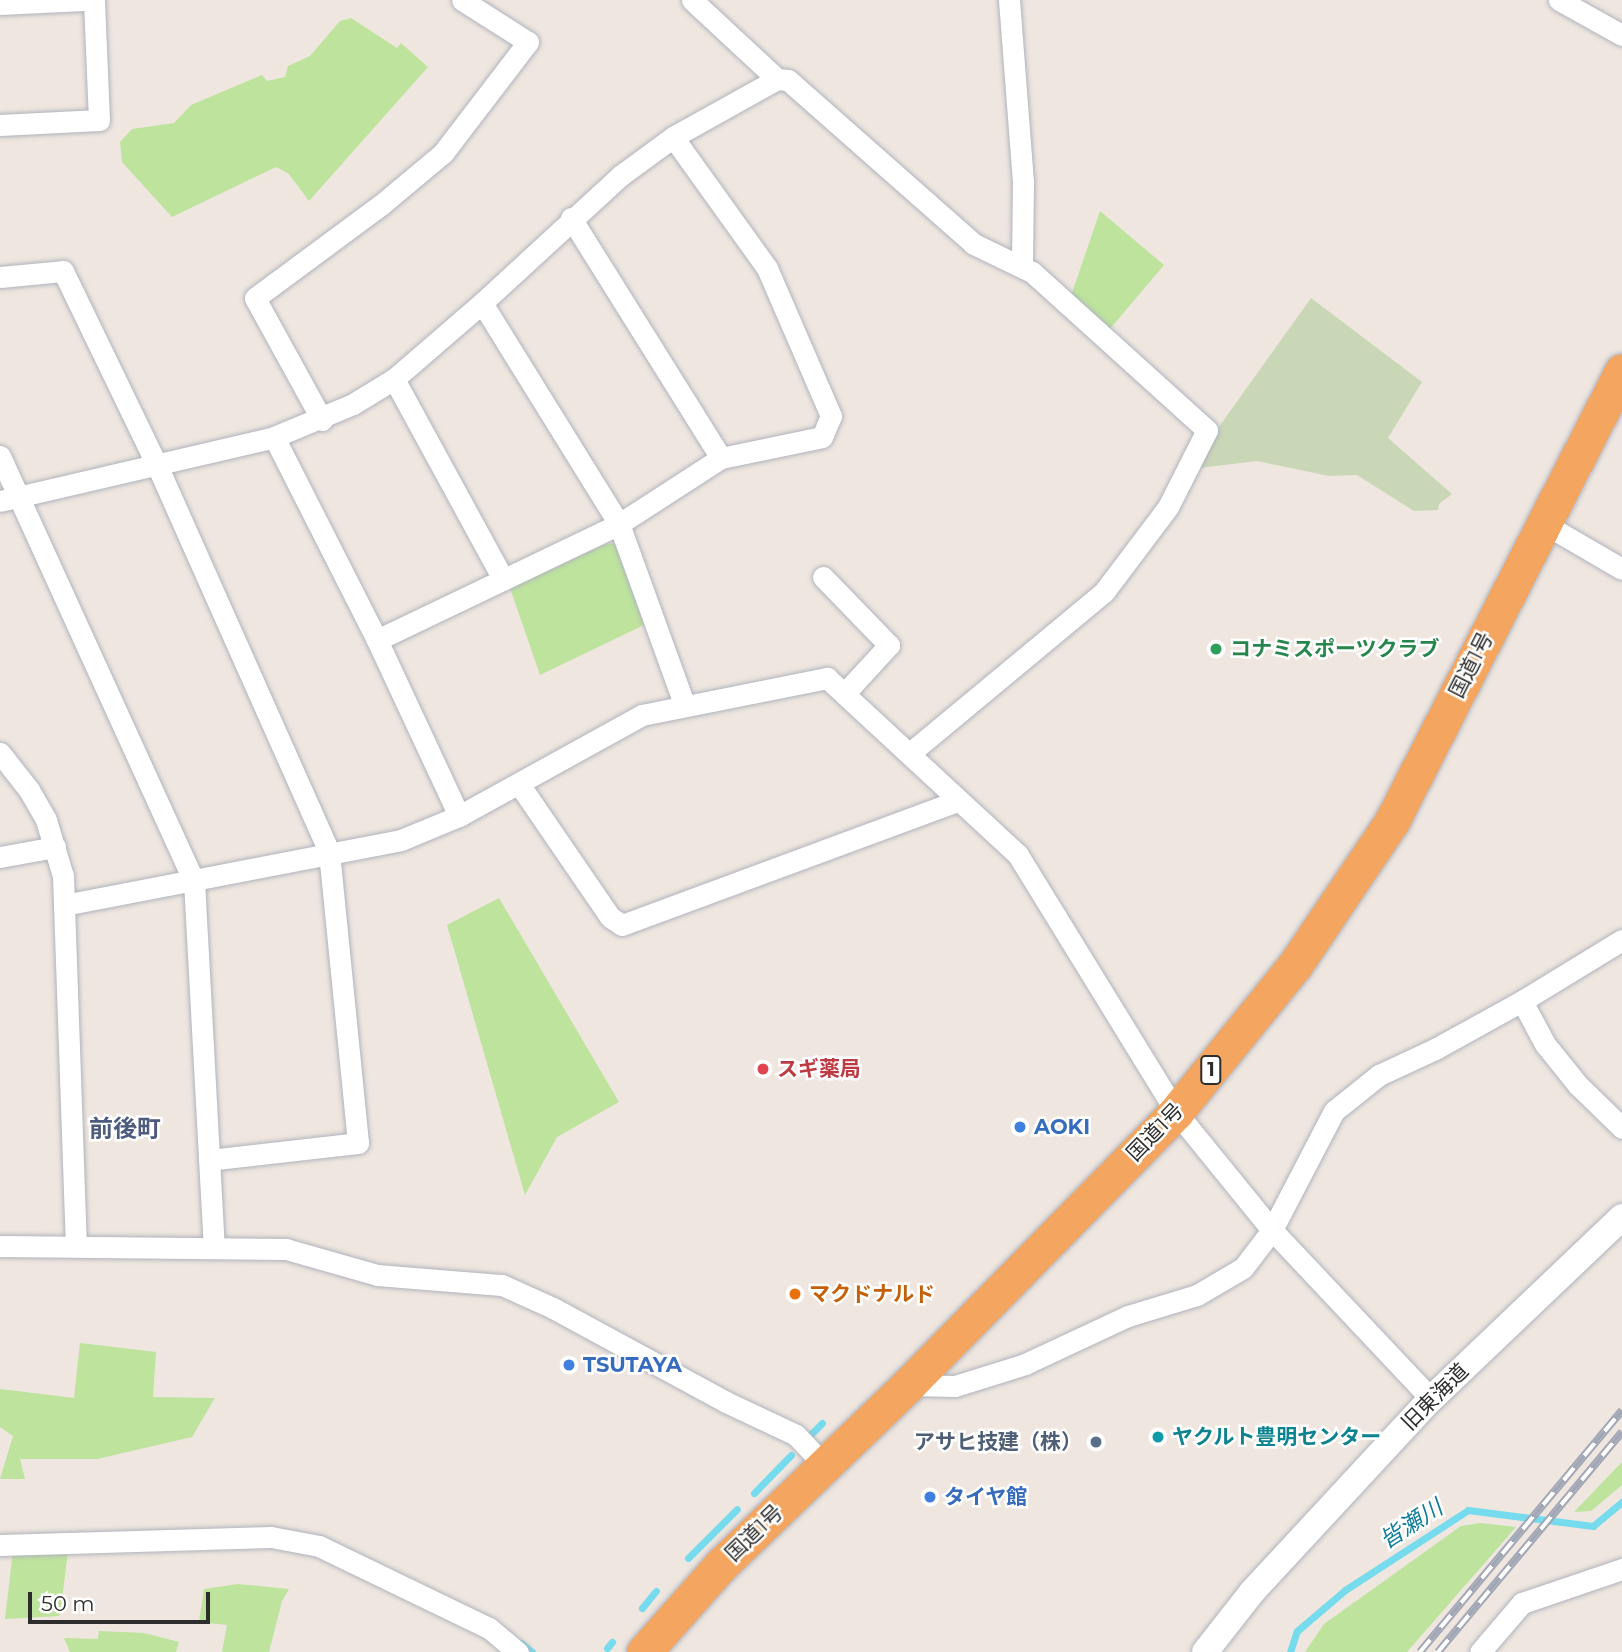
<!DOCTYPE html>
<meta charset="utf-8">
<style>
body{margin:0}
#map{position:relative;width:1622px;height:1652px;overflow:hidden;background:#eee6df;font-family:Montserrat,"Noto Sans JP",sans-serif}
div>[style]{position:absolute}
.green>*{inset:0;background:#bde39d}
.cemetery>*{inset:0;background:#cad7b7}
.stream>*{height:7px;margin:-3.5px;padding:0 3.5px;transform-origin:3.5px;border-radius:3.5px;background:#75dbed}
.roads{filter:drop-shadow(0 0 2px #b0b3bd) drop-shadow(0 0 2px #b0b3bd)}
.minor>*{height:21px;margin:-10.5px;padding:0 10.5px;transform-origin:10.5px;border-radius:10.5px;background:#fff}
.tertiary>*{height:26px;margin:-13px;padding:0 13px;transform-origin:13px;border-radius:13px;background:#fff}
.trunk>*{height:35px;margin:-17.5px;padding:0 17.5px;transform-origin:17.5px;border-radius:17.5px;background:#f4a660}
.rail>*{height:8px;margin-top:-4px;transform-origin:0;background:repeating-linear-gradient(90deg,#fff 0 16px,#a2a7b6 0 32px);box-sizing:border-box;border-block:2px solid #a2a7b6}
.dots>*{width:19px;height:19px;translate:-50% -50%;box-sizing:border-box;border:4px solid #fff;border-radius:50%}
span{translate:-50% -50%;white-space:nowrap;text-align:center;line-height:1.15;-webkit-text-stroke:5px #fff;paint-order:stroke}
.shield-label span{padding:2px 5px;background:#fff;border:2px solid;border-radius:5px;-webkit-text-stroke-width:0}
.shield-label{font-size:19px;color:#2d2d2d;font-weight:700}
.leisure-label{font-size:21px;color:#27864d;font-weight:700}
.left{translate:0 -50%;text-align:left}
.street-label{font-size:21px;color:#2d2d2d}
.health-label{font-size:21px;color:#be3a42;font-weight:700}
.shop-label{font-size:21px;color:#366cbe;font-weight:700}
.food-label{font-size:21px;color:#c56008;font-weight:700}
.culture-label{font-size:21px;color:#0d838f;font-weight:700}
.service-label{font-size:21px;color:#4e5e75;font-weight:700}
.right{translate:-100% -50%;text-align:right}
.water-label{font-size:23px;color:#107d9d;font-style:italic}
.quarter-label{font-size:24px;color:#4d5b7d;font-weight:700}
.scale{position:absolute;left:28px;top:1592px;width:182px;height:32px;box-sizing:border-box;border:4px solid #2d2d2d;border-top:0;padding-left:9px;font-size:21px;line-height:24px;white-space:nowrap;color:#2d2d2d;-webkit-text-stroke:5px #fff;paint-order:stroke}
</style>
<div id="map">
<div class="green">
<i style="clip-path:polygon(351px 18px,397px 48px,401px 43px,428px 67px,309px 201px,289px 174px,276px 167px,172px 217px,122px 162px,120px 142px,132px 129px,174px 123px,191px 105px,262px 75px,267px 81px,285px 77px,288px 66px,310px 56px,340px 21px)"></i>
<i style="clip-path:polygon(1100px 211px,1164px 265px,1109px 330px,1071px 296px)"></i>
<i style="clip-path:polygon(617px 543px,648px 623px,540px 675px,510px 588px,606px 544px)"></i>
<i style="clip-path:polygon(499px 898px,619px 1102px,557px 1137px,525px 1195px,447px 925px)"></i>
<i style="clip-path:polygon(80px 1343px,156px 1352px,153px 1397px,215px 1398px,192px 1437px,97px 1459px,20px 1459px,25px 1479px,0 1479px,13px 1436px,0 1427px,0 1389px,74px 1398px)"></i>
<i style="clip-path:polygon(1622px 1462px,1622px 1485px,1591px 1511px,1574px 1512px)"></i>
<i style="clip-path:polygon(1480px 1523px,1516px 1527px,1407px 1652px,1305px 1652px,1324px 1624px,1461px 1526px)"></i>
<i style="clip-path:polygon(13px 1551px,68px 1551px,60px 1616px,5px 1619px)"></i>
<i style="clip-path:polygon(238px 1584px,289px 1589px,282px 1601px,269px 1652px,222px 1652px,227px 1625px,199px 1622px,204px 1589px)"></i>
<i style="clip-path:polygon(99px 1631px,144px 1633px,179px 1642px,176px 1652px,70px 1652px,64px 1638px,98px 1639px)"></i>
</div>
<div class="cemetery">
<i style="clip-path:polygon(1311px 298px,1422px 382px,1388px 438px,1452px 494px,1439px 504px,1438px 510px,1414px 511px,1357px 475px,1329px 476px,1257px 461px,1199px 468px,1221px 424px)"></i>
</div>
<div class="stream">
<i style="left:810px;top:1435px;width:17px;rotate:-45deg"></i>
<i style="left:754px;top:1493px;width:53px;rotate:-45.8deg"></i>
<i style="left:688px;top:1558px;width:69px;rotate:-45deg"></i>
<i style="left:642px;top:1608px;width:22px;rotate:-51deg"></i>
<i style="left:521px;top:1643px;width:14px;rotate:39deg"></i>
<i style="left:607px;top:1648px;width:8px;rotate:-50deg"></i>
<i style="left:1290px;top:1652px;width:22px;rotate:-72deg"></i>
<i style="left:1297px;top:1631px;width:63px;rotate:-40.5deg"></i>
<i style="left:1345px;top:1590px;width:147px;rotate:-33deg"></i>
<i style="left:1468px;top:1510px;width:126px;rotate:7.3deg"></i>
<i style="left:1593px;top:1526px;width:38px;rotate:-40deg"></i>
</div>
<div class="roads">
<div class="minor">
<i style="left:692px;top:0;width:116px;rotate:42.9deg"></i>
<i style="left:1009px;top:0;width:182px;rotate:85.6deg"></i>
<i style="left:1023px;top:181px;width:86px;rotate:90.7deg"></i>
<i style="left:1559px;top:0;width:72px;rotate:29.1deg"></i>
<i style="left:0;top:4px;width:84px;rotate:-2.7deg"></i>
<i style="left:0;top:125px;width:99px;rotate:-2.9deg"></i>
<i style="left:99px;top:120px;width:120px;rotate:-92.4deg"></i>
<i style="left:571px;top:218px;width:283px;rotate:58deg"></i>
<i style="left:0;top:277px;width:63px;rotate:-5.4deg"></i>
<i style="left:63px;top:271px;width:213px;rotate:64.2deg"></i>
<i style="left:156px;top:463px;width:426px;rotate:66deg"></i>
<i style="left:329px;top:852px;width:292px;rotate:84.3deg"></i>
<i style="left:358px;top:1143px;width:150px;rotate:173.5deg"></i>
<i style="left:482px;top:303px;width:260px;rotate:58.2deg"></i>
<i style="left:619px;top:524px;width:191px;rotate:70.1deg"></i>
<i style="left:394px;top:379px;width:228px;rotate:61.4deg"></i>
<i style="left:322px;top:420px;width:139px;rotate:-118.8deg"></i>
<i style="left:255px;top:298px;width:158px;rotate:-36.5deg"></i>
<i style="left:382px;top:204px;width:80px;rotate:-39.9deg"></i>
<i style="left:443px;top:153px;width:140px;rotate:-52.6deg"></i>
<i style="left:528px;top:42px;width:78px;rotate:-147.5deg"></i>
<i style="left:274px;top:437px;width:228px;rotate:63.1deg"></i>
<i style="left:377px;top:640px;width:194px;rotate:65deg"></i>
<i style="left:0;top:456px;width:467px;rotate:65.5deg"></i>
<i style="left:194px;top:881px;width:367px;rotate:86.9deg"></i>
<i style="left:0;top:501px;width:281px;rotate:-13.1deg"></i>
<i style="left:274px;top:437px;width:86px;rotate:-22.7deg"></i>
<i style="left:353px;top:404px;width:48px;rotate:-31.4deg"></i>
<i style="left:394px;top:379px;width:116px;rotate:-40.8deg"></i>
<i style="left:482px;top:303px;width:188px;rotate:-42.6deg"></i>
<i style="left:620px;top:176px;width:66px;rotate:-36.3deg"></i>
<i style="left:673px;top:137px;width:119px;rotate:-29.1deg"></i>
<i style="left:777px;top:79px;width:11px;rotate:5deg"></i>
<i style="left:788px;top:80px;width:248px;rotate:41.4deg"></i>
<i style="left:974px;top:244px;width:64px;rotate:25.8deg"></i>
<i style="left:1032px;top:272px;width:236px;rotate:42.1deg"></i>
<i style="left:1207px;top:430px;width:86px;rotate:116.9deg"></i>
<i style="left:1168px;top:507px;width:106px;rotate:127deg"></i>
<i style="left:1104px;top:592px;width:252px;rotate:140.3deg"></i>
<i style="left:1543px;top:523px;width:91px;rotate:30.2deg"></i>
<i style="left:823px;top:577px;width:95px;rotate:45.9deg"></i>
<i style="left:889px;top:645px;width:65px;rotate:132.5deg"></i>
<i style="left:377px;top:640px;width:268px;rotate:-25.6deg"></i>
<i style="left:619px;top:524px;width:121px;rotate:-32.9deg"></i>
<i style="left:721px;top:458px;width:103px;rotate:-11.7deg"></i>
<i style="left:822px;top:437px;width:23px;rotate:-67deg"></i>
<i style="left:831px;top:416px;width:161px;rotate:-113.4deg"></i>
<i style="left:767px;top:268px;width:161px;rotate:-125.7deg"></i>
<i style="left:0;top:753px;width:47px;rotate:51.9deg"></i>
<i style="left:29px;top:790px;width:34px;rotate:60deg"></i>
<i style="left:46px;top:820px;width:59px;rotate:73.1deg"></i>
<i style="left:63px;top:876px;width:370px;rotate:88deg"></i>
<i style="left:519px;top:784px;width:161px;rotate:55.6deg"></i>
<i style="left:610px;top:917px;width:14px;rotate:34deg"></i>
<i style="left:622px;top:925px;width:357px;rotate:-20.3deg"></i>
<i style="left:0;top:857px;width:56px;rotate:-10.3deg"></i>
<i style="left:64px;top:905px;width:343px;rotate:-10.9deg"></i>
<i style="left:401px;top:840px;width:63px;rotate:-22.5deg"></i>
<i style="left:459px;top:816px;width:209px;rotate:-28.9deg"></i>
<i style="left:642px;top:715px;width:189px;rotate:-11.3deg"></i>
<i style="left:827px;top:678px;width:260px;rotate:42.8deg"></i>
<i style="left:1018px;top:855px;width:302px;rotate:58.4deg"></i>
<i style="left:1176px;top:1112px;width:152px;rotate:50.9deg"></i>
<i style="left:1272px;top:1230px;width:232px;rotate:46.7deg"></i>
<i style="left:1522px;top:1001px;width:49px;rotate:61.9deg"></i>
<i style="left:1545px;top:1044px;width:53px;rotate:51.2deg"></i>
<i style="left:1578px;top:1085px;width:62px;rotate:44.3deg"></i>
<i style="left:0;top:1246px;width:286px;rotate:0.6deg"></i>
<i style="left:286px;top:1249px;width:95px;rotate:15.9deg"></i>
<i style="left:377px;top:1275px;width:125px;rotate:4.6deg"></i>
<i style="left:502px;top:1285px;width:56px;rotate:24.3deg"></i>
<i style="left:553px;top:1308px;width:197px;rotate:28.5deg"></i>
<i style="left:726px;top:1402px;width:77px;rotate:25.2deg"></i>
<i style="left:796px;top:1435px;width:42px;rotate:46.9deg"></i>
<i style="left:908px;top:1385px;width:47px;rotate:1.2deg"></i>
<i style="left:955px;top:1386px;width:73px;rotate:-17.4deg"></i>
<i style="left:1025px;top:1364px;width:114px;rotate:-25deg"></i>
<i style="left:1128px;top:1316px;width:72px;rotate:-16.9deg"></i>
<i style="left:1197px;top:1295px;width:53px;rotate:-30.4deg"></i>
<i style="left:1243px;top:1268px;width:48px;rotate:-52.7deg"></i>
<i style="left:1272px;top:1230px;width:134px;rotate:-62.5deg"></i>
<i style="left:1334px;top:1111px;width:58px;rotate:-38.7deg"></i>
<i style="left:1379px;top:1075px;width:62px;rotate:-24.9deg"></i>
<i style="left:1435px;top:1049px;width:99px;rotate:-28.9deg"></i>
<i style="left:1522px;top:1001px;width:117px;rotate:-31.4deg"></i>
<i style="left:0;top:1545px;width:271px;rotate:-1.7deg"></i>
<i style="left:271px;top:1537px;width:49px;rotate:10.6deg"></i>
<i style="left:319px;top:1546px;width:189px;rotate:25.8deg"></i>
<i style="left:489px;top:1628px;width:38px;rotate:40deg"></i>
<i style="left:1480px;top:1652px;width:65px;rotate:-49.4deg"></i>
<i style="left:1522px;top:1603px;width:106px;rotate:-18.8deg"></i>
</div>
<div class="tertiary">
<i style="left:1205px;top:1652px;width:76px;rotate:-51.9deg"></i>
<i style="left:1252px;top:1592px;width:263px;rotate:-47.2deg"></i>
<i style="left:1431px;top:1399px;width:264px;rotate:-43.6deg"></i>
</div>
<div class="trunk">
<i style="left:644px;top:1652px;width:116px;rotate:-48.5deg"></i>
<i style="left:721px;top:1565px;width:260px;rotate:-43.9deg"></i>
<i style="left:908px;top:1385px;width:383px;rotate:-45.5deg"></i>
<i style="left:1176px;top:1112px;width:189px;rotate:-51deg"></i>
<i style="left:1295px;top:965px;width:174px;rotate:-56deg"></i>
<i style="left:1392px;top:821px;width:505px;rotate:-62.93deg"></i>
</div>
</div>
<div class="rail">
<i style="left:1420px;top:1652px;width:315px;rotate:-50.1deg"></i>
<i style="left:1438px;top:1652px;width:287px;rotate:-50.1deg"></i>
</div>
<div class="dots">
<i style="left:1216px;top:649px;background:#2e9e5b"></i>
<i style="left:763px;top:1069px;background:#e0444e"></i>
<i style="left:1020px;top:1127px;background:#3f7fe0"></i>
<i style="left:795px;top:1294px;background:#e8710a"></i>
<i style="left:569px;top:1365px;background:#3f7fe0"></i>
<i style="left:1158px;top:1437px;background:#0f9aa8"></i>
<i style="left:1096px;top:1442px;background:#5c6f8a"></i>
<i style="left:930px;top:1497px;background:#3f7fe0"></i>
</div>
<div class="shield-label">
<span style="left:1211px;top:1070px">1</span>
</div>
<div class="leisure-label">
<span class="left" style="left:1230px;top:649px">コナミスポーツクラブ</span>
</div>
<div class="street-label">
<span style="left:1471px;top:665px;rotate:-63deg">国道1号</span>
<span style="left:1155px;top:1132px;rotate:-46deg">国道1号</span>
<span style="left:1435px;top:1397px;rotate:-45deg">旧東海道</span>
<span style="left:754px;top:1533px;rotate:-44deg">国道1号</span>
</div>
<div class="health-label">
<span class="left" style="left:777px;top:1069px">スギ薬局</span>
</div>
<div class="shop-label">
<span class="left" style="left:1034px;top:1127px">AOKI</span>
<span class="left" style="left:583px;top:1365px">TSUTAYA</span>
<span class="left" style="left:944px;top:1497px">タイヤ館</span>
</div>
<div class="food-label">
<span class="left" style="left:809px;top:1294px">マクドナルド</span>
</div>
<div class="culture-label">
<span class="left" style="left:1172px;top:1437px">ヤクルト豊明センター</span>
</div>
<div class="service-label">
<span class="right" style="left:1082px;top:1442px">アサヒ技建（株）</span>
</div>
<div class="water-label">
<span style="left:1411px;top:1524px;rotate:-33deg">皆瀬川</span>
</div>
<div class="quarter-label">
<span style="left:125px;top:1129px">前後町</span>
</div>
<div class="scale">50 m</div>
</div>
